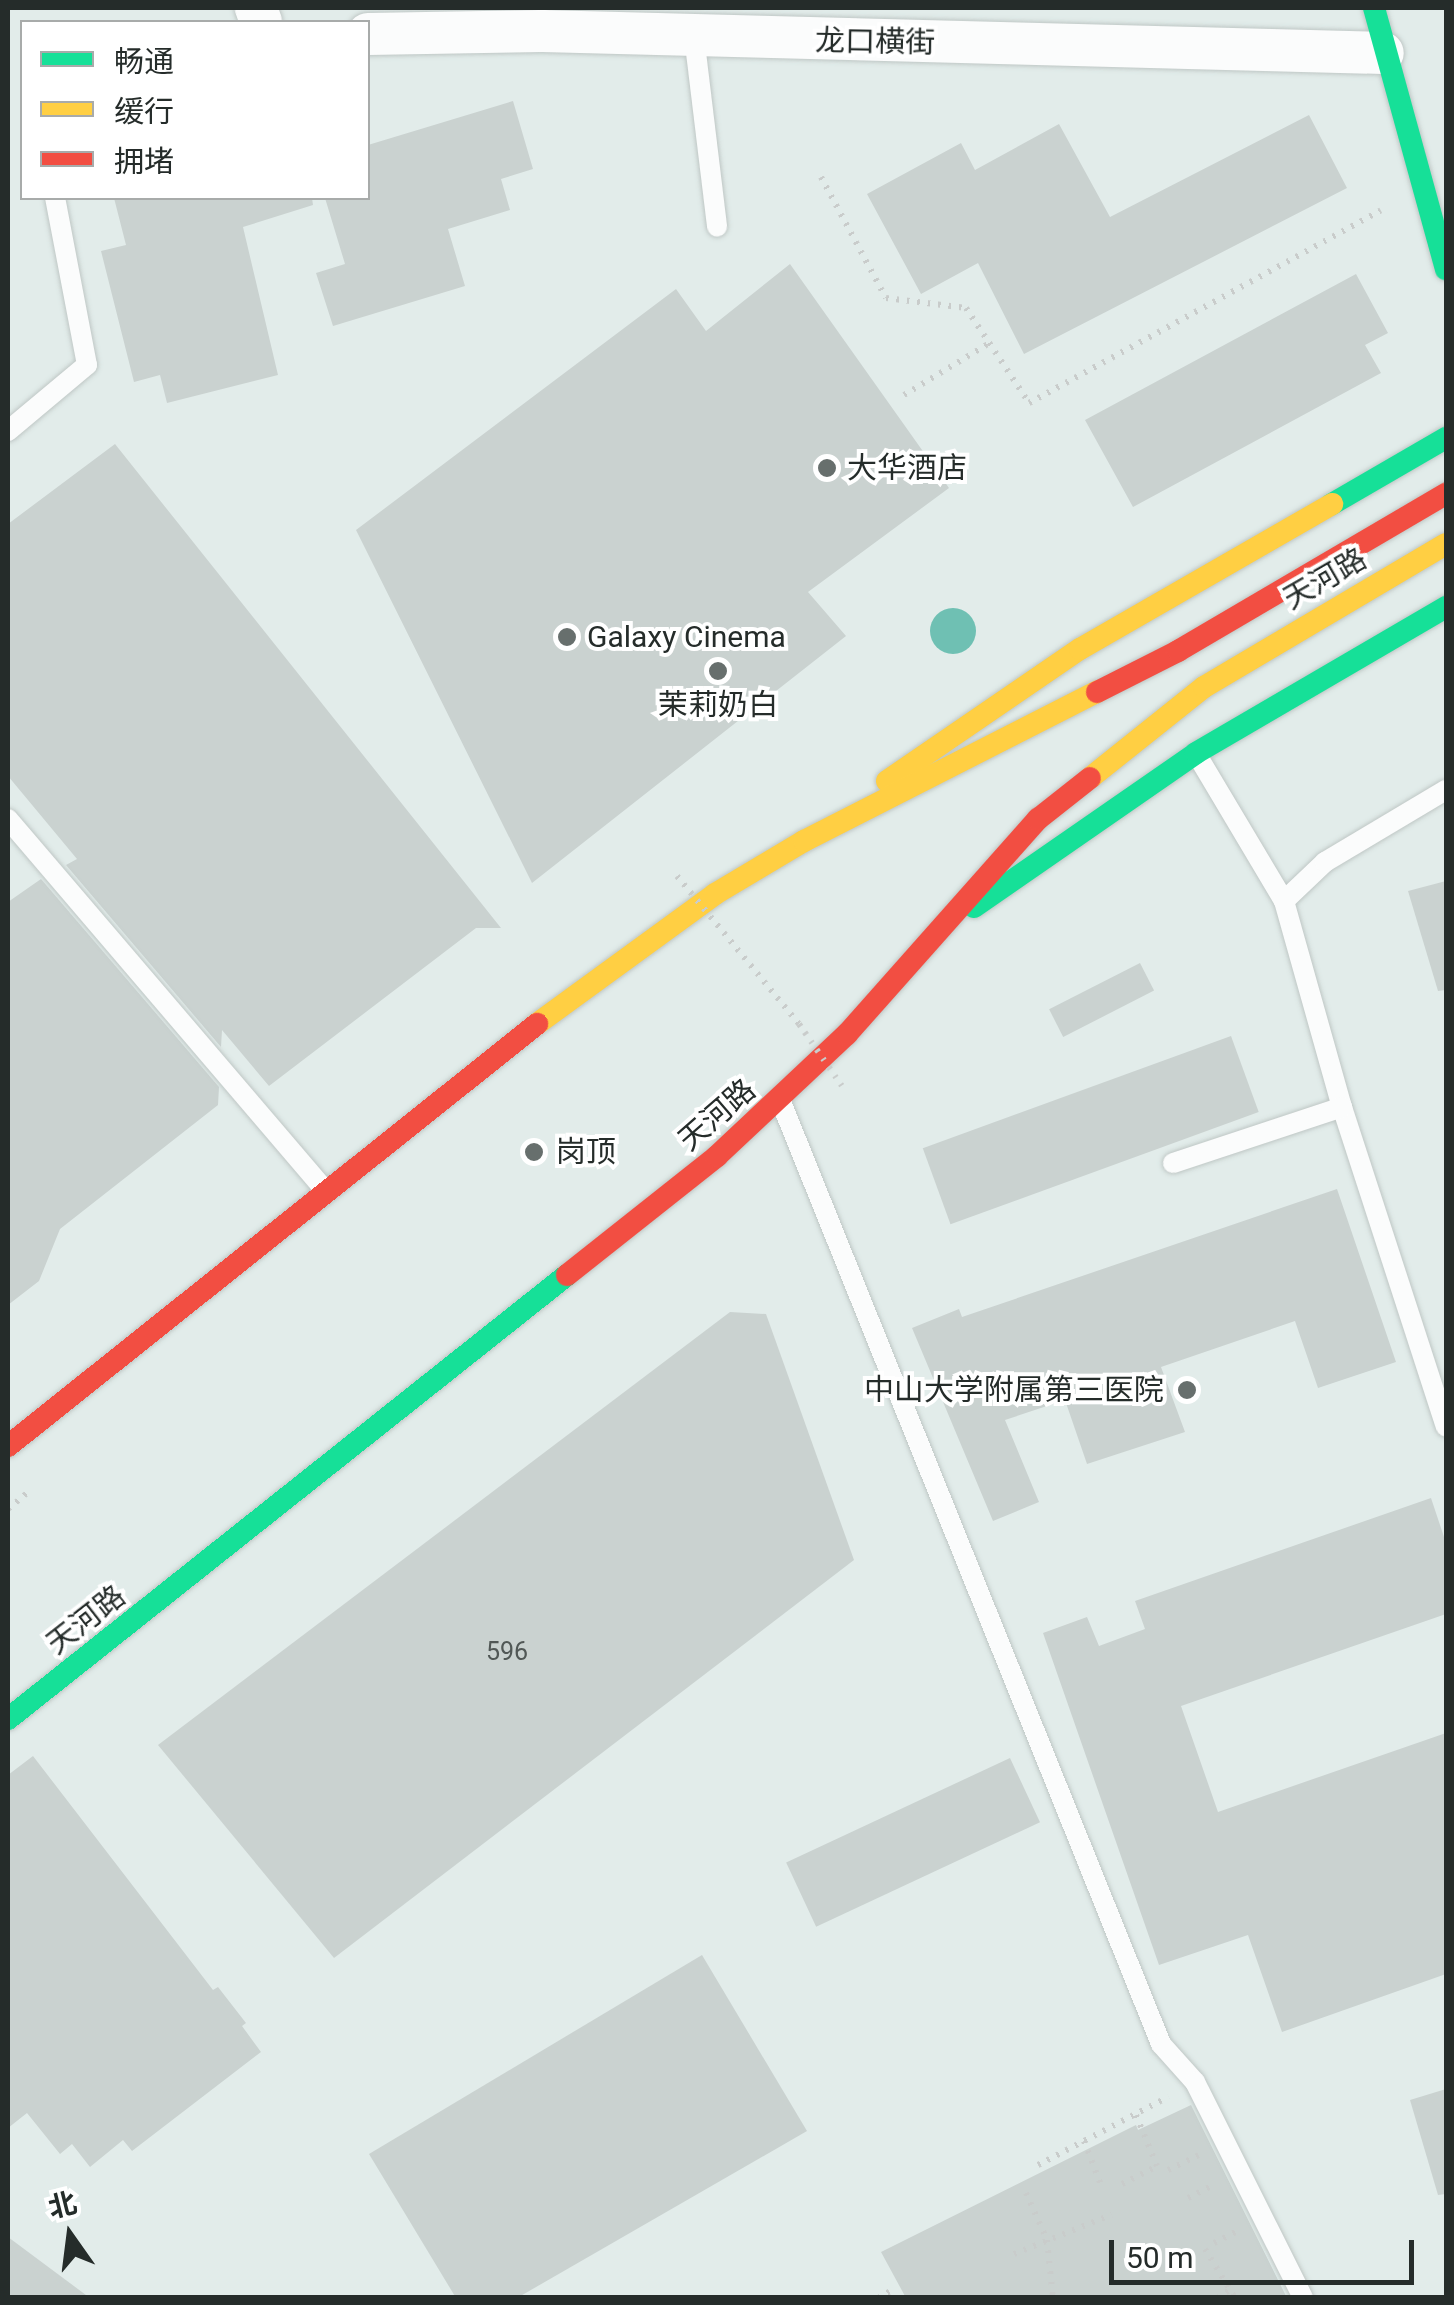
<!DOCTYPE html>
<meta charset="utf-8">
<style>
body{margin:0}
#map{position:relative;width:1454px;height:2305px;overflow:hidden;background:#e2ecea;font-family:Roboto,"Noto Sans SC",sans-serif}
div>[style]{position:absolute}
.water>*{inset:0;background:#6fc0b3}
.round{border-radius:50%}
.building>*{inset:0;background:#cad2d0;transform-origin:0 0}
.path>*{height:6px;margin-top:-3px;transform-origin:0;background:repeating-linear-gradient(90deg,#c9cccb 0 2.5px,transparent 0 10.5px)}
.roads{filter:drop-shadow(0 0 2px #bfc7c5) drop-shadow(0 0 2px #bfc7c5)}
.lane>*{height:20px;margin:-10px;padding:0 10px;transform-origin:10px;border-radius:10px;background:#fbfcfc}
.street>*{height:42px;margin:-21px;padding:0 21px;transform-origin:21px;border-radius:21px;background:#fbfcfc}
.fast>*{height:22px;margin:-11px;padding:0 11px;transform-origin:11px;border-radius:11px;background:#16e098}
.slow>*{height:22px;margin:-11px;padding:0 11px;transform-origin:11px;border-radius:11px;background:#ffcf43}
.jam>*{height:22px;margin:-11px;padding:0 11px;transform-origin:11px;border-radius:11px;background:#f24e42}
.path-bridge>*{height:6px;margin-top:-3px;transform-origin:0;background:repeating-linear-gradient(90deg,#c9cccb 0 2.5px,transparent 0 10.5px)}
.dots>*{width:28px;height:28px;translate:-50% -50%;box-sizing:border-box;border:5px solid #fff;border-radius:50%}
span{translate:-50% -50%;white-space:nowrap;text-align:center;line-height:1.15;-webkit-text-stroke:8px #fff;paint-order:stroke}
.number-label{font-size:25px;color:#515856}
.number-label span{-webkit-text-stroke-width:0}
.street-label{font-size:30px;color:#252c2a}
.poi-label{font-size:30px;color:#252c2a}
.left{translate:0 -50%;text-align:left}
.right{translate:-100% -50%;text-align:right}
.frame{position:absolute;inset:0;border:10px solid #252c2a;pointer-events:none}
.legend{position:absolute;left:20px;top:20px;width:350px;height:180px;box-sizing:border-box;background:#fff;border:2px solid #a8abaa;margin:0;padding:12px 18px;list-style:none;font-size:30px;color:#252c2a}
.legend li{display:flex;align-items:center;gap:20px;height:50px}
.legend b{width:50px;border:2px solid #a8abaa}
.north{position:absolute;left:20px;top:2185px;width:100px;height:100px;-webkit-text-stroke:8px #fff;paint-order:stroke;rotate:346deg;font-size:28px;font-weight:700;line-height:40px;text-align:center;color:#252c2a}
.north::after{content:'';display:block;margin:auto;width:35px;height:45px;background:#252c2a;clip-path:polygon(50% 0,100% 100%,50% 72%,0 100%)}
.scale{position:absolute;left:1109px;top:2240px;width:305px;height:45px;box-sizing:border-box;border:5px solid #252c2a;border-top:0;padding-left:12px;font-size:30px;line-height:35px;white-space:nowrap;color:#252c2a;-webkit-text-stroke:8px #fff;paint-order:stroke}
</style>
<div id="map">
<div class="water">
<i class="round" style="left:930px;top:608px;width:46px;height:46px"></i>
</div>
<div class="building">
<i style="clip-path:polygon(513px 101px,533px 169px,501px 179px,510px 210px,448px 229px,465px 286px,333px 326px,316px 273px,345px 264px,325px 198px,368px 198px,368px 145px)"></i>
<i style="clip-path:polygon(1309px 115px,1347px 188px,1024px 354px,978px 263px,921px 294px,867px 194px,961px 143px,975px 170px,1059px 124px,1110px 217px)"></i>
<i style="clip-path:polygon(114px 198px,312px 198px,313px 205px,243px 227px,278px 375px,167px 403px,160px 375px,134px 382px,101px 251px,126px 245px)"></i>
<i style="clip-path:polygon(790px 264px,949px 488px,808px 592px,846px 636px,532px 883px,356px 530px,676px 289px,706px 331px)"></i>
<i style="clip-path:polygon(1356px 274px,1388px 333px,1365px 345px,1381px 373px,1133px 507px,1085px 420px)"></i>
<i style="clip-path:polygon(115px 444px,501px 928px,476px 928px,269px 1086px,222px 1030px,221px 1047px,66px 865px,77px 859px,8px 776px,8px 524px)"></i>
<i style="clip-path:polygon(41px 879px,219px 1087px,218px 1105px,60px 1229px,39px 1281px,8px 1305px,8px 902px)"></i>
<i style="clip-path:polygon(1446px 881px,1446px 990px,1438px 991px,1408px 891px)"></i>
<i style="left:1140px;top:963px;width:31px;height:102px;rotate:63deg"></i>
<i style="left:1231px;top:1036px;width:81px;height:328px;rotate:70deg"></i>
<i style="clip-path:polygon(1337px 1189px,1396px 1362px,1318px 1388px,1295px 1321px,1161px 1367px,1185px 1432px,1087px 1464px,1065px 1400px,1005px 1420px,1039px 1502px,993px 1521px,912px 1328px,959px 1309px,962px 1317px)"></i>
<i style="clip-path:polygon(730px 1312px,766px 1314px,854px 1560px,334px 1958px,158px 1745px)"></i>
<i style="clip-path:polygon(1431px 1498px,1446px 1543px,1446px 1614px,1181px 1706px,1218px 1812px,1446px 1733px,1446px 1974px,1282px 2032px,1248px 1935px,1159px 1965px,1043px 1633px,1087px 1617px,1099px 1646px,1145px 1629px,1135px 1601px)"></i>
<i style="clip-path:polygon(33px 1756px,213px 1990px,218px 1987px,246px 2023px,242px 2026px,261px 2052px,132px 2151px,123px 2140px,90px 2167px,72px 2144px,60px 2154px,27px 2113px,8px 2128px,8px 1775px)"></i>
<i style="left:1010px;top:1758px;width:71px;height:247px;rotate:65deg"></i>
<i style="clip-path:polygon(702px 1955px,807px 2131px,517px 2298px,456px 2298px,369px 2154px)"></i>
<i style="clip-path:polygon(1446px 2089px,1446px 2194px,1438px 2195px,1410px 2100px)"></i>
<i style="clip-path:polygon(1191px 2105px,1287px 2298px,906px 2298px,881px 2252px,1136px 2125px,1138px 2130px)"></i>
<i style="clip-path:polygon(8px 2237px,90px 2298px,8px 2298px)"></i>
</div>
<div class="path">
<i style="left:821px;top:177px;width:137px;rotate:61.8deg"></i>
<i style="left:886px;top:298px;width:81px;rotate:7.1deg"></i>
<i style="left:966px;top:308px;width:114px;rotate:56.4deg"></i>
<i style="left:1029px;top:403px;width:401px;rotate:-28.7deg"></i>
<i style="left:904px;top:395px;width:102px;rotate:-31.3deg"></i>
<i style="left:8px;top:1509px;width:31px;rotate:-40deg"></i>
<i style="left:1084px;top:2141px;width:47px;rotate:68.9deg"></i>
<i style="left:1038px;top:2165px;width:147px;rotate:-27.6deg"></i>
<i style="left:1168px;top:2170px;width:34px;rotate:-26deg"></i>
<i style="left:1122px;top:2184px;width:39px;rotate:-27deg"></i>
<i style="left:1157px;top:2166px;width:55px;rotate:-112.4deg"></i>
<i style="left:1026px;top:2193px;width:51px;rotate:65.9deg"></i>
<i style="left:1047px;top:2240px;width:58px;rotate:84.1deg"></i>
<i style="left:1188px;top:2198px;width:31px;rotate:-27deg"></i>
<i style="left:1214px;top:2243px;width:28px;rotate:-27deg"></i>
<i style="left:1205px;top:2249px;width:57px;rotate:58.5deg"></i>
<i style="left:1014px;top:2254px;width:105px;rotate:-21.9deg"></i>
<i style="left:878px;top:2298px;width:13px;rotate:-29deg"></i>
<i style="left:1217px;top:2298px;width:15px;rotate:-32deg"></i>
</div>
<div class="roads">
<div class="lane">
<i style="left:694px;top:36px;width:192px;rotate:83.1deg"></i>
<i style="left:8px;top:431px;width:103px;rotate:-39.9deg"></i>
<i style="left:87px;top:365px;width:170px;rotate:-100.8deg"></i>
<i style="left:1197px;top:755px;width:170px;rotate:59.2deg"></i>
<i style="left:1284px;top:901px;width:214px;rotate:74.3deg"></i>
<i style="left:1342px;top:1107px;width:336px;rotate:72deg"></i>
<i style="left:8px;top:819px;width:487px;rotate:49.5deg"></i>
<i style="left:1284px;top:901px;width:57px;rotate:-43.6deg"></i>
<i style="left:1325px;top:862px;width:141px;rotate:-30.8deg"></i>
<i style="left:781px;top:1102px;width:1016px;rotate:68.03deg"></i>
<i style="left:1161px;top:2044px;width:51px;rotate:48.2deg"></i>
<i style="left:1195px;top:2082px;width:241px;rotate:63.4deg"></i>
<i style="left:1173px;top:1163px;width:178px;rotate:-18.3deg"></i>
</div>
<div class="street">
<i style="left:256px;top:8px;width:15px;rotate:70deg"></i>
<i style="left:368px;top:34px;width:174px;rotate:-1deg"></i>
<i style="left:542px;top:31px;width:841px;rotate:1.5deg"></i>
</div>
<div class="fast">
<i style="left:1374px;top:8px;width:271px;rotate:74.6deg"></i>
<i style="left:1332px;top:504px;width:132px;rotate:-30.1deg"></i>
<i style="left:974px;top:907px;width:270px;rotate:-34.7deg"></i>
<i style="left:1196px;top:753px;width:290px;rotate:-30.3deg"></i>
<i style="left:8px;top:1719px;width:714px;rotate:-38.46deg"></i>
</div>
<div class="slow">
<i style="left:1090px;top:778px;width:146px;rotate:-38.6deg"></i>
<i style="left:1204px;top:687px;width:281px;rotate:-30.6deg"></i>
<i style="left:887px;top:781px;width:234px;rotate:-34.4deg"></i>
<i style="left:1080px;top:649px;width:291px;rotate:-29.9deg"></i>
<i style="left:537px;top:1024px;width:220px;rotate:-36.1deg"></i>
<i style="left:715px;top:894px;width:104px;rotate:-30.8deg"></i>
<i style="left:804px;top:841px;width:329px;rotate:-27deg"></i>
</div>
<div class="jam">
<i style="left:1097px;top:692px;width:91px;rotate:-26.8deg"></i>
<i style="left:1178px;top:651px;width:311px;rotate:-30.4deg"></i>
<i style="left:567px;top:1275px;width:191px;rotate:-38.4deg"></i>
<i style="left:717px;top:1156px;width:178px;rotate:-43.2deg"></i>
<i style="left:847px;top:1034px;width:288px;rotate:-48.4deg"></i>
<i style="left:1038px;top:819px;width:66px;rotate:-38.3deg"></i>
<i style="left:8px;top:1446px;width:677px;rotate:-38.58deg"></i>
</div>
</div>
<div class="path-bridge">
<i style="left:677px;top:876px;width:192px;rotate:50.5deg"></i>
<i style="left:799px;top:1024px;width:75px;rotate:55.3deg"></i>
</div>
<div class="dots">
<i style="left:827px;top:468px;background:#676f6d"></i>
<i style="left:567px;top:637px;background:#676f6d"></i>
<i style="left:718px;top:671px;background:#676f6d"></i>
<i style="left:534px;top:1152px;background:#676f6d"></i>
<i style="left:1187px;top:1390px;background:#676f6d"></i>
</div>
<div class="number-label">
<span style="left:507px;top:1652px">596</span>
</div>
<div class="street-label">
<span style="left:875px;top:42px;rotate:1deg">龙口横街</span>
<span style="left:1325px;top:579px;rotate:-30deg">天河路</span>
<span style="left:717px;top:1115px;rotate:-41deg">天河路</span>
<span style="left:86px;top:1620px;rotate:-38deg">天河路</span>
</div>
<div class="poi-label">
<span class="left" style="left:847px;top:468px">大华酒店</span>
<span class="left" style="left:587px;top:637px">Galaxy Cinema</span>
<span style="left:718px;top:705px">茉莉奶白</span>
<span class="left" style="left:556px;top:1152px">岗顶</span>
<span class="right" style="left:1164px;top:1390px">中山大学附属第三医院</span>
</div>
<div class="frame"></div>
<ul class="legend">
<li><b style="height:12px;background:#16e098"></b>畅通</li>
<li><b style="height:12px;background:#ffcf43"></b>缓行</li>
<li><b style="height:12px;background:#f24e42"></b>拥堵</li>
</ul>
<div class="north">北</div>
<div class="scale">50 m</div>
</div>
